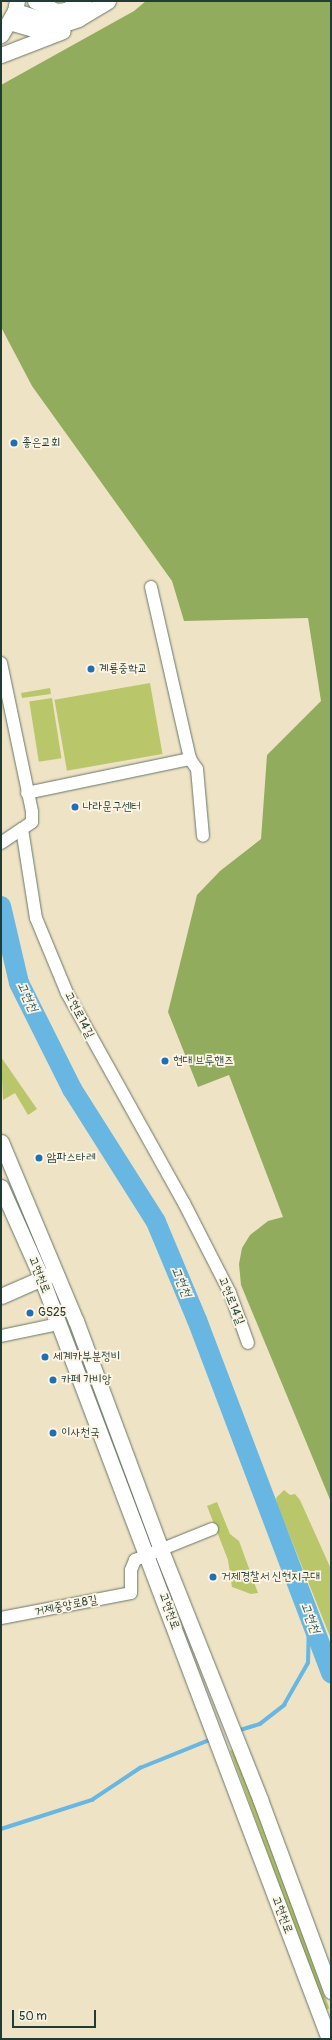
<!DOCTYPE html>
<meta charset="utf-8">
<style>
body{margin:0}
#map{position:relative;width:332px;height:2040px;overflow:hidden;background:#efe3c5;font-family:Pangolin,"Poor Story",sans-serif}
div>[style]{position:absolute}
.green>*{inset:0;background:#b9c76a;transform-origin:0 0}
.forest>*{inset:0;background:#92ac5e}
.stream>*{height:3.5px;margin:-1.75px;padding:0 1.75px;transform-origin:1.75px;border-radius:1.75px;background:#68b6e2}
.river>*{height:20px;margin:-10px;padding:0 10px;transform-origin:10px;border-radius:10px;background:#68b6e2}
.roads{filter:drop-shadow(0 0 1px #687767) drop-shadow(0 0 1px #687767)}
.minor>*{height:12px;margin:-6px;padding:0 6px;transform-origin:6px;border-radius:6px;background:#fff}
.tertiary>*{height:15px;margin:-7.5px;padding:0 7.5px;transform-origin:7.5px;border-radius:7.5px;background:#fff}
.dots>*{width:11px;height:11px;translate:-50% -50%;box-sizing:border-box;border:2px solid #fcf5e5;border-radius:50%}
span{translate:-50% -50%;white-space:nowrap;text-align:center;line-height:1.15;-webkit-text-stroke:3.5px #fcf5e5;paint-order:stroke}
.poi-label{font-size:12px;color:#1f3d34}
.left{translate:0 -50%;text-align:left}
.street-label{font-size:12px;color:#1f3d34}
.water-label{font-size:13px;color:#315b60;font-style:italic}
.frame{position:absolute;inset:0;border:2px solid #1f3d34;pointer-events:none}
.scale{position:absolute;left:12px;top:2010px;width:84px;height:18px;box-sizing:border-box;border:2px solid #1f3d34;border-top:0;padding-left:5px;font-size:12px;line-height:14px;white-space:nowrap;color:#1f3d34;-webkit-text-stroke:3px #fcf5e5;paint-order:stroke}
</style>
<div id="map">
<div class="green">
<i style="left:150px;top:683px;width:72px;height:97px;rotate:80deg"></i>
<i style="clip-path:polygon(50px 688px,51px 694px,22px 698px,21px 693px)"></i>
<i style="left:52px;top:698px;width:61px;height:23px;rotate:81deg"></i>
<i style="clip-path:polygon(1px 1057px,37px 1109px,28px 1115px,15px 1093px,3px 1100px)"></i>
<i style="clip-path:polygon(284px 1490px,290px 1495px,295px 1494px,300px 1500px,331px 1569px,331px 1639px,277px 1504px,276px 1498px)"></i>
<i style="clip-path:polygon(217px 1502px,230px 1534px,239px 1541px,258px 1593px,251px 1594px,232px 1587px,228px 1560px,207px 1506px)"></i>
<i style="left:235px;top:1749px;width:276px;height:5px;rotate:70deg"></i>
</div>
<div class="forest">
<i style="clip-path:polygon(146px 1px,331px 1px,331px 1502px,241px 1285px,239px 1264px,242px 1248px,250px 1235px,268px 1221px,283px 1217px,229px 1075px,198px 1087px,168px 1012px,197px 895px,220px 871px,261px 839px,267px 755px,321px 701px,308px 618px,184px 621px,172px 581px,32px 386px,1px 327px,1px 85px,134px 11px)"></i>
</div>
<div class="stream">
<i style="left:237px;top:1731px;width:24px;rotate:-17deg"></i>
<i style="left:260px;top:1724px;width:31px;rotate:-38deg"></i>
<i style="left:284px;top:1705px;width:48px;rotate:-60.3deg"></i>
<i style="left:308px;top:1663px;width:44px;rotate:-88.7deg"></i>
<i style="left:1px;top:1829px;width:96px;rotate:-17.7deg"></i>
<i style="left:92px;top:1800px;width:58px;rotate:-33.7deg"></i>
<i style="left:140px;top:1768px;width:78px;rotate:-21.9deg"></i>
</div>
<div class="river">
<i style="left:1px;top:906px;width:79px;rotate:76.8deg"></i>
<i style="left:19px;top:983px;width:119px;rotate:63.4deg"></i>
<i style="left:72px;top:1089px;width:157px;rotate:57.7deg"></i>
<i style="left:156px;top:1222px;width:106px;rotate:67.3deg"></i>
<i style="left:197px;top:1320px;width:378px;rotate:69.2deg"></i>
</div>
<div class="roads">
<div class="minor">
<i style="left:151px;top:587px;width:176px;rotate:77.2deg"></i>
<i style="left:190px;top:759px;width:12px;rotate:55deg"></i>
<i style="left:197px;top:769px;width:67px;rotate:84.9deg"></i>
<i style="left:1px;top:663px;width:152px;rotate:78.2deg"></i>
<i style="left:32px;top:812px;width:10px;rotate:90deg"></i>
<i style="left:32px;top:822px;width:12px;rotate:145deg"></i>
<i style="left:22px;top:829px;width:90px;rotate:81.1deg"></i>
<i style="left:36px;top:918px;width:81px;rotate:67.5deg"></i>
<i style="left:67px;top:993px;width:240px;rotate:60.9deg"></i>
<i style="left:184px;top:1203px;width:101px;rotate:62.9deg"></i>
<i style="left:230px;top:1293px;width:53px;rotate:70.2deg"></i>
<i style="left:27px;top:793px;width:167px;rotate:-11.8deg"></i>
<i style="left:1px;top:843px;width:25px;rotate:-34deg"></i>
<i style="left:1px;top:1336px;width:58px;rotate:-11.9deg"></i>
<i style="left:1px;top:1618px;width:132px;rotate:-10.9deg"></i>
<i style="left:131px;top:1593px;width:23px;rotate:-90deg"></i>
<i style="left:131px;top:1570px;width:11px;rotate:-68deg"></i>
<i style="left:135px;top:1560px;width:83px;rotate:-21.9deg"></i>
</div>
<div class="tertiary">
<i style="left:35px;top:1px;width:23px;rotate:25deg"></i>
<i style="left:56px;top:11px;width:11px;rotate:-5deg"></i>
<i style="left:15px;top:11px;width:24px;rotate:17deg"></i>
<i style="left:38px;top:18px;width:11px"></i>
<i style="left:49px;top:18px;width:39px;rotate:-26deg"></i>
<i style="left:9px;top:22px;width:26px;rotate:16deg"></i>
<i style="left:34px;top:29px;width:14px"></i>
<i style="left:48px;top:29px;width:32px;rotate:-18deg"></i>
<i style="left:78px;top:19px;width:35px;rotate:-31deg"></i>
<i style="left:1px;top:35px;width:28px;rotate:-60deg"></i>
<i style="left:15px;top:11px;width:10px;rotate:-79deg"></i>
<i style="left:1px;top:55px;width:66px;rotate:-21.2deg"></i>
<i style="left:1px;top:1142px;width:194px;rotate:67.3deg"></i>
<i style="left:76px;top:1321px;width:244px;rotate:69.6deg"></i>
<i style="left:161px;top:1550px;width:268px;rotate:68.3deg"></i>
<i style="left:260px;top:1799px;width:205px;rotate:69.7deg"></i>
<i style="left:1px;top:1187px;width:98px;rotate:66deg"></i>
<i style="left:41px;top:1277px;width:815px;rotate:69.3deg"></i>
<i style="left:1px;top:1296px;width:52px;rotate:-23.6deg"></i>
</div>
</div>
<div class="dots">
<i style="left:14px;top:443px;background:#1f6fb2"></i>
<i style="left:91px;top:669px;background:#1f6fb2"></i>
<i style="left:75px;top:807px;background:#1f6fb2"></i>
<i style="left:165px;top:1061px;background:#1f6fb2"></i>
<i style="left:39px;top:1158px;background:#1f6fb2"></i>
<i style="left:30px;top:1313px;background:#1f6fb2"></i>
<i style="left:45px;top:1357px;background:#1f6fb2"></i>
<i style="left:53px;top:1380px;background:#1f6fb2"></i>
<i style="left:53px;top:1433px;background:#1f6fb2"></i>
<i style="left:213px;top:1577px;background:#1f6fb2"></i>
</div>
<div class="poi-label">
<span class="left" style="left:22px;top:443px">좋은교회</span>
<span class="left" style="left:99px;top:669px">계룡중학교</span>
<span class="left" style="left:83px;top:807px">나라문구센터</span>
<span class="left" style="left:173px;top:1061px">현대 브루핸즈</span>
<span class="left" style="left:47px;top:1158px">암파스타레</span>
<span class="left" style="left:38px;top:1313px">GS25</span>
<span class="left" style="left:53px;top:1357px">세계카부분정비</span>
<span class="left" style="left:61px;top:1380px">카페 가비앙</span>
<span class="left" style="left:61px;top:1433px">이사천국</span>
<span class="left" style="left:221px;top:1577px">거제경찰서 신현지구대</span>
</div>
<div class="street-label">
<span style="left:79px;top:1015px;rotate:63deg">고현로14길</span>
<span style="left:39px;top:1275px;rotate:68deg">고현천로</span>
<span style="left:231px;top:1301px;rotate:68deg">고현로14길</span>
<span style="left:66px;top:1606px;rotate:-11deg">거제중앙로8길</span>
<span style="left:169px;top:1611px;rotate:70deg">고현천로</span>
<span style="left:282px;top:1915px;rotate:69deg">고현천로</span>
</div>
<div class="water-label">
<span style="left:27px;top:997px;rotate:65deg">고현천</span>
<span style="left:181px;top:1282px;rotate:67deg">고현천</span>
<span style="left:310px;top:1618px;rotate:69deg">고현천</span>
</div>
<div class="frame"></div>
<div class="scale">50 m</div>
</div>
